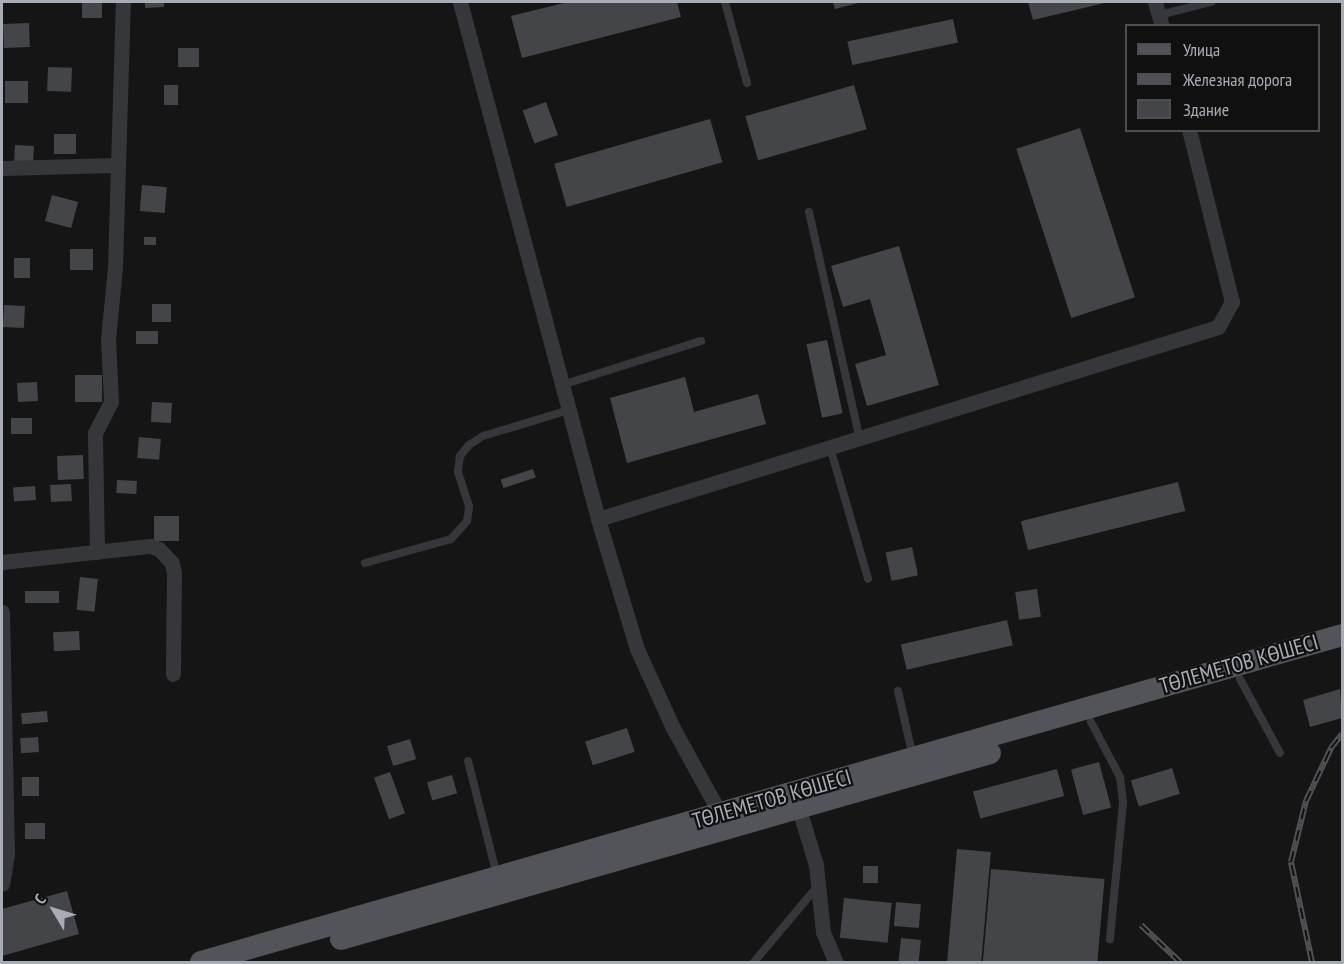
<!DOCTYPE html>
<meta charset="utf-8">
<style>
body{margin:0}
#map{position:relative;width:1344px;height:964px;overflow:hidden;background:#151516;font-family:"PT Sans Narrow",sans-serif}
div>[style]{position:absolute}
.building>*{inset:0;background:#444549;transform-origin:0 0}
.service>*{height:8px;margin:-4px;padding:0 4px;transform-origin:4px;border-radius:4px;background:#36373b}
.minor>*{height:15px;margin:-7.5px;padding:0 7.5px;transform-origin:7.5px;border-radius:7.5px;background:#36373b}
.primary>*{height:22px;margin:-11px;padding:0 11px;transform-origin:11px;border-radius:11px;background:#535459}
.rail>*{height:6px;margin-top:-3px;transform-origin:0;background:repeating-linear-gradient(90deg,#101011 0 11px,#4f5155 0 22px);box-sizing:border-box;border-block:2px solid #4f5155}
span{translate:-50% -50%;white-space:nowrap;text-align:center;line-height:1.15;-webkit-text-stroke:4.5px #101011;paint-order:stroke}
.street-label{font-size:22px;color:#a8acb5}
.frame{position:absolute;inset:0;border:3px solid #a8acb5;pointer-events:none}
.legend{position:absolute;left:1125px;top:24px;width:195px;height:108px;box-sizing:border-box;background:#101011;border:2px solid #4d4e53;margin:0;padding:8px 10px;list-style:none;font-size:18px;color:#a8acb5}
.legend li{display:flex;align-items:center;gap:12px;height:30px}
.legend b{width:30px;border:2px solid #4d4e53}
.north{position:absolute;left:24px;top:880px;width:60px;height:60px;-webkit-text-stroke:4px #101011;paint-order:stroke;rotate:308deg;font-size:16px;font-weight:700;line-height:24px;text-align:center;color:#a8acb5}
.north::after{content:'';display:block;margin:auto;width:21px;height:27px;background:#a8acb5;clip-path:polygon(50% 0,100% 100%,50% 72%,0 100%)}
</style>
<div id="map">
<div class="building">
<i style="left:82px;top:2px;width:20px;height:16px"></i>
<i style="clip-path:polygon(145px 2px,164px 2px,164px 7px,145px 8px)"></i>
<i style="clip-path:polygon(568px 2px,677px 2px,681px 17px,522px 58px,511px 16px)"></i>
<i style="clip-path:polygon(833px 2px,862px 2px,835px 9px)"></i>
<i style="clip-path:polygon(1028px 2px,1109px 2px,1033px 20px)"></i>
<i style="left:953px;top:19px;width:24px;height:108px;rotate:78deg"></i>
<i style="left:29px;top:23px;width:24px;height:26px;rotate:88deg"></i>
<i style="left:178px;top:48px;width:21px;height:19px"></i>
<i style="left:48px;top:67px;width:24px;height:24px;rotate:2deg"></i>
<i style="left:5px;top:81px;width:23px;height:22px"></i>
<i style="left:164px;top:85px;width:14px;height:20px"></i>
<i style="left:854px;top:85px;width:46px;height:113px;rotate:74deg"></i>
<i style="left:546px;top:102px;width:35px;height:25px;rotate:70deg"></i>
<i style="left:710px;top:119px;width:45px;height:162px;rotate:74deg"></i>
<i style="left:1080px;top:128px;width:178px;height:67px;rotate:72deg"></i>
<i style="left:54px;top:134px;width:22px;height:20px"></i>
<i style="left:15px;top:145px;width:19px;height:16px;rotate:3deg"></i>
<i style="left:142px;top:185px;width:25px;height:26px;rotate:5deg"></i>
<i style="left:52px;top:195px;width:27px;height:27px;rotate:15deg"></i>
<i style="left:144px;top:237px;width:12px;height:8px"></i>
<i style="clip-path:polygon(899px 246px,939px 385px,867px 406px,855px 364px,886px 355px,870px 299px,843px 307px,831px 266px)"></i>
<i style="left:70px;top:249px;width:23px;height:21px"></i>
<i style="left:14px;top:258px;width:16px;height:20px"></i>
<i style="left:152px;top:304px;width:19px;height:18px"></i>
<i style="left:4px;top:305px;width:21px;height:22px;rotate:3deg"></i>
<i style="left:136px;top:331px;width:22px;height:13px"></i>
<i style="left:827px;top:340px;width:75px;height:21px;rotate:78deg"></i>
<i style="left:75px;top:375px;width:27px;height:27px"></i>
<i style="clip-path:polygon(685px 377px,694px 412px,758px 394px,766px 424px,627px 463px,610px 398px)"></i>
<i style="left:37px;top:382px;width:19px;height:20px;rotate:87deg"></i>
<i style="left:152px;top:402px;width:20px;height:20px;rotate:3deg"></i>
<i style="left:11px;top:418px;width:21px;height:16px"></i>
<i style="left:139px;top:437px;width:22px;height:21px;rotate:5deg"></i>
<i style="left:83px;top:455px;width:24px;height:26px;rotate:88deg"></i>
<i style="left:533px;top:469px;width:9px;height:34px;rotate:72deg"></i>
<i style="left:117px;top:480px;width:20px;height:13px;rotate:3deg"></i>
<i style="left:1178px;top:482px;width:30px;height:162px;rotate:76deg"></i>
<i style="left:71px;top:484px;width:17px;height:21px;rotate:87deg"></i>
<i style="left:35px;top:486px;width:14px;height:22px;rotate:86deg"></i>
<i style="left:154px;top:516px;width:25px;height:25px"></i>
<i style="left:912px;top:547px;width:29px;height:27px;rotate:78deg"></i>
<i style="left:80px;top:577px;width:18px;height:33px;rotate:6deg"></i>
<i style="left:1037px;top:589px;width:28px;height:22px;rotate:82deg"></i>
<i style="left:25px;top:591px;width:34px;height:12px"></i>
<i style="left:1007px;top:620px;width:26px;height:109px;rotate:77deg"></i>
<i style="left:79px;top:631px;width:19px;height:26px;rotate:87deg"></i>
<i style="clip-path:polygon(1340px 689px,1342px 718px,1310px 727px,1303px 700px)"></i>
<i style="left:47px;top:711px;width:11px;height:26px;rotate:85deg"></i>
<i style="left:627px;top:728px;width:25px;height:44px;rotate:72deg"></i>
<i style="left:38px;top:737px;width:15px;height:18px;rotate:86deg"></i>
<i style="left:410px;top:739px;width:21px;height:24px;rotate:73deg"></i>
<i style="left:1099px;top:762px;width:47px;height:29px;rotate:75deg"></i>
<i style="left:1172px;top:768px;width:27px;height:43px;rotate:73deg"></i>
<i style="left:1057px;top:769px;width:28px;height:87px;rotate:75deg"></i>
<i style="left:390px;top:772px;width:44px;height:17px;rotate:70deg"></i>
<i style="left:452px;top:775px;width:19px;height:26px;rotate:74deg"></i>
<i style="left:39px;top:777px;width:19px;height:17px;rotate:90deg"></i>
<i style="left:25px;top:823px;width:20px;height:16px"></i>
<i style="left:957px;top:849px;width:34px;height:114px;rotate:5deg"></i>
<i style="left:863px;top:866px;width:15px;height:17px"></i>
<i style="left:991px;top:869px;width:114px;height:93px;rotate:5deg"></i>
<i style="clip-path:polygon(67px 891px,79px 934px,2px 956px,2px 909px)"></i>
<i style="left:844px;top:898px;width:48px;height:40px;rotate:6deg"></i>
<i style="left:896px;top:902px;width:25px;height:24px;rotate:5deg"></i>
<i style="left:901px;top:938px;width:20px;height:24px;rotate:6deg"></i>
</div>
<div class="service">
<i style="left:725px;top:2px;width:84px;rotate:74.8deg"></i>
<i style="left:1159px;top:15px;width:54px;rotate:-14deg"></i>
<i style="left:809px;top:212px;width:230px;rotate:77.4deg"></i>
<i style="left:562px;top:385px;width:146px;rotate:-17.6deg"></i>
<i style="left:830px;top:447px;width:137px;rotate:73.9deg"></i>
<i style="left:365px;top:563px;width:89px;rotate:-15.6deg"></i>
<i style="left:451px;top:539px;width:24px;rotate:-48deg"></i>
<i style="left:467px;top:521px;width:15px;rotate:-82deg"></i>
<i style="left:469px;top:506px;width:36px;rotate:-108deg"></i>
<i style="left:458px;top:472px;width:16px;rotate:-83deg"></i>
<i style="left:460px;top:456px;width:14px;rotate:-51deg"></i>
<i style="left:469px;top:445px;width:17px;rotate:-33deg"></i>
<i style="left:483px;top:436px;width:90px;rotate:-16.8deg"></i>
<i style="left:1240px;top:679px;width:84px;rotate:61.6deg"></i>
<i style="left:898px;top:691px;width:68px;rotate:77.2deg"></i>
<i style="left:1091px;top:722px;width:62px;rotate:62.2deg"></i>
<i style="left:1120px;top:777px;width:26px;rotate:83deg"></i>
<i style="left:1123px;top:803px;width:137px;rotate:95.5deg"></i>
<i style="left:468px;top:761px;width:119px;rotate:75.8deg"></i>
<i style="left:754px;top:962px;width:97px;rotate:-50deg"></i>
</div>
<div class="minor">
<i style="left:460px;top:2px;width:535px;rotate:75.05deg"></i>
<i style="left:598px;top:519px;width:136px;rotate:73.3deg"></i>
<i style="left:637px;top:649px;width:87px;rotate:65.5deg"></i>
<i style="left:673px;top:728px;width:104px;rotate:61.2deg"></i>
<i style="left:1155px;top:2px;width:25px;rotate:74deg"></i>
<i style="left:2px;top:168px;width:113px;rotate:-1.5deg"></i>
<i style="left:598px;top:519px;width:649px;rotate:-17.21deg"></i>
<i style="left:1218px;top:327px;width:29px;rotate:-61deg"></i>
<i style="left:1232px;top:302px;width:177px;rotate:-104deg"></i>
<i style="left:97px;top:552px;width:119px;rotate:-91deg"></i>
<i style="left:95px;top:433px;width:35px;rotate:-63deg"></i>
<i style="left:111px;top:402px;width:63px;rotate:-92.7deg"></i>
<i style="left:108px;top:339px;width:72px;rotate:-84.4deg"></i>
<i style="left:115px;top:267px;width:265px;rotate:-88.3deg"></i>
<i style="left:2px;top:562px;width:149px;rotate:-6.2deg"></i>
<i style="left:150px;top:546px;width:9px;rotate:18deg"></i>
<i style="left:159px;top:549px;width:19px;rotate:47deg"></i>
<i style="left:172px;top:563px;width:10px;rotate:79deg"></i>
<i style="left:174px;top:573px;width:101px;rotate:90.6deg"></i>
<i style="left:2px;top:612px;width:242px;rotate:88.8deg"></i>
<i style="left:7px;top:854px;width:30px;rotate:99deg"></i>
<i style="left:799px;top:809px;width:59px;rotate:73.1deg"></i>
<i style="left:816px;top:865px;width:67px;rotate:84deg"></i>
<i style="left:823px;top:932px;width:33px;rotate:67deg"></i>
</div>
<div class="primary">
<i style="left:341px;top:939px;width:675px;rotate:-15.99deg"></i>
<i style="left:201px;top:962px;width:1187px;rotate:-15.99deg"></i>
</div>
<div class="rail">
<i style="left:1141px;top:925px;width:54px;rotate:43.5deg"></i>
<i style="left:1312px;top:962px;width:102px;rotate:-101.9deg"></i>
<i style="left:1291px;top:862px;width:63px;rotate:-76.2deg"></i>
<i style="left:1306px;top:801px;width:59px;rotate:-64.7deg"></i>
<i style="left:1331px;top:748px;width:18px;rotate:-52deg"></i>
</div>
<div class="street-label">
<span style="left:1239px;top:664px;rotate:-16deg">ТӨЛЕМЕТОВ КӨШЕСІ</span>
<span style="left:772px;top:799px;rotate:-16deg">ТӨЛЕМЕТОВ КӨШЕСІ</span>
</div>
<div class="frame"></div>
<ul class="legend">
<li><b style="height:8px;background:#535459"></b>Улица</li>
<li><b style="height:8px;background:#4f5155"></b>Железная дорога</li>
<li><b style="height:16px;background:#444549"></b>Здание</li>
</ul>
<div class="north">С</div>
</div>
